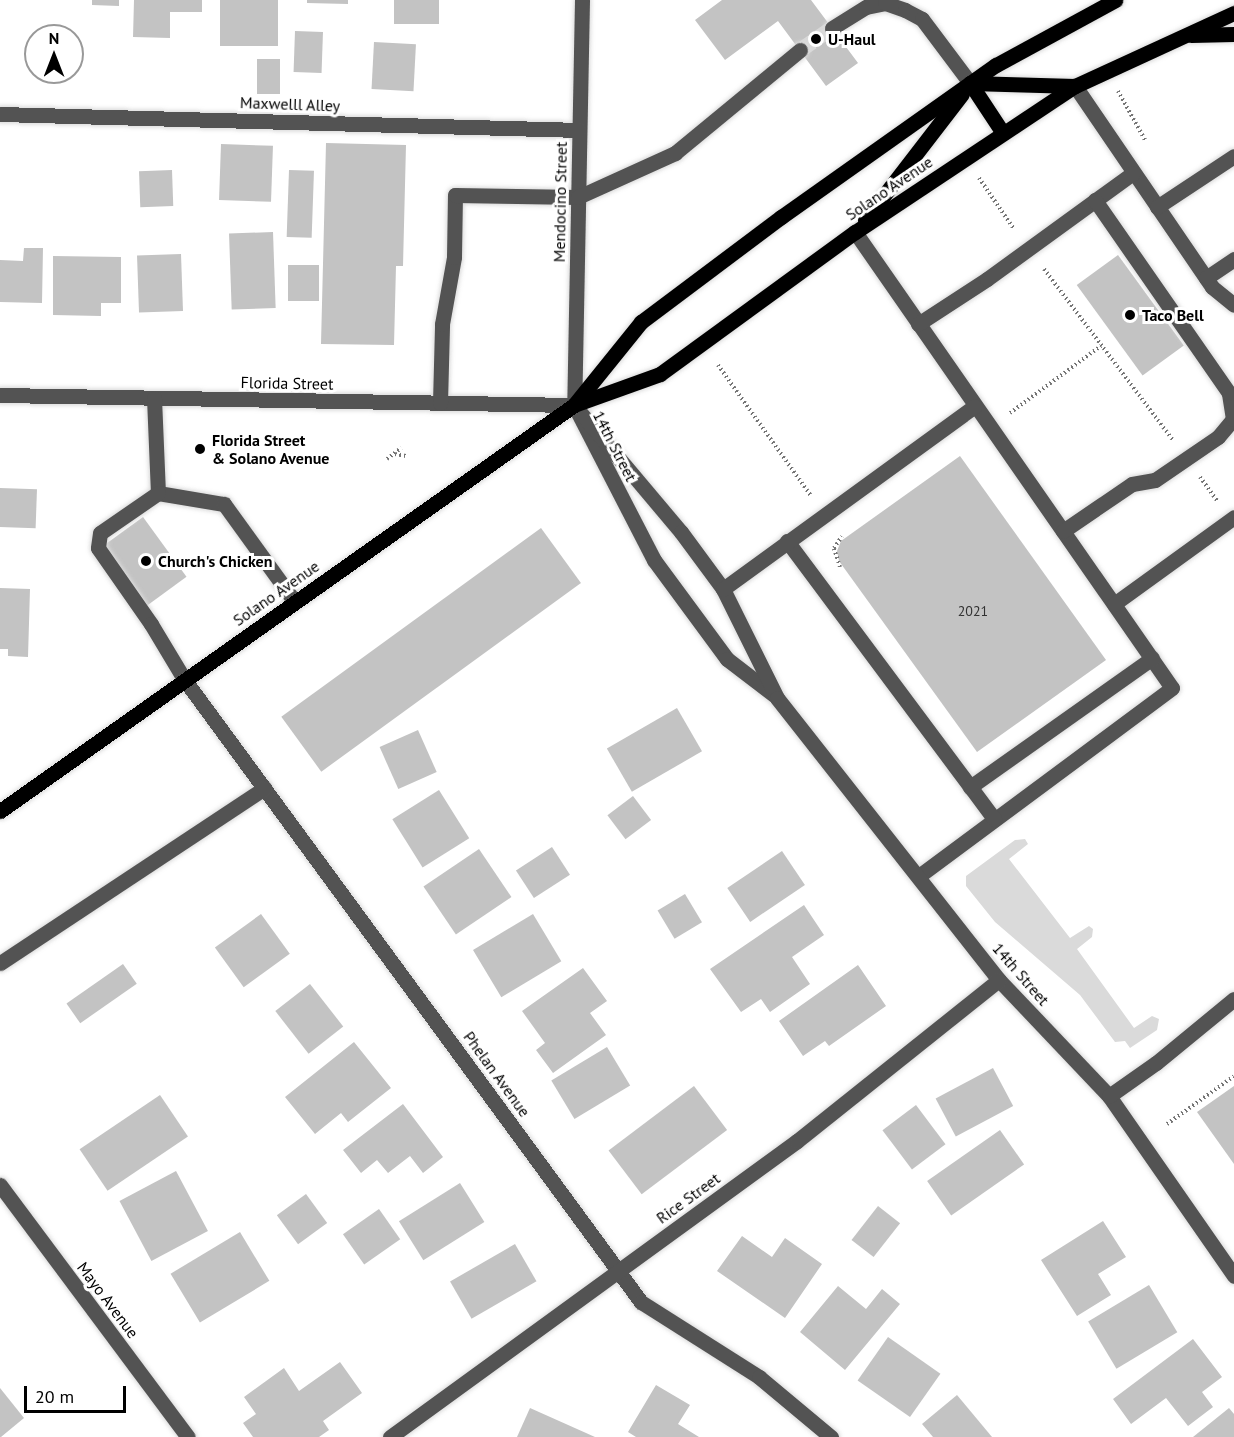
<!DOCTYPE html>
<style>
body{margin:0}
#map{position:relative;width:1234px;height:1437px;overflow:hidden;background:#fff;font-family:"PT Sans",sans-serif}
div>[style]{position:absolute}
.green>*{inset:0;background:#dadada}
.building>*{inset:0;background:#c3c3c3;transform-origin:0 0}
.minor-tunnel>*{height:15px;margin-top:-7.5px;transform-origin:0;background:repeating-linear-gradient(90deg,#d9d9d9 0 15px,transparent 0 23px)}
.path>*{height:4px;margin-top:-2px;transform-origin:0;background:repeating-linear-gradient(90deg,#757575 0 1.5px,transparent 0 4.5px)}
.roads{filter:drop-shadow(0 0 2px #dbdbdb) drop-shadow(0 0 2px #dbdbdb)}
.minor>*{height:15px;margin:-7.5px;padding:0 7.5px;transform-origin:7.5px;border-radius:7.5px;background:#535353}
.major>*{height:15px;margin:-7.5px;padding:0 7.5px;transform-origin:7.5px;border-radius:7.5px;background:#000}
.dots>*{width:16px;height:16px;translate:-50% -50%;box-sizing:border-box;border:3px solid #fff;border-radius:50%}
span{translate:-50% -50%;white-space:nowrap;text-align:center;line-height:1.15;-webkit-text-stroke:6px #fff;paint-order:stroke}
.number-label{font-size:14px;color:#313131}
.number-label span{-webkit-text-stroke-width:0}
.poi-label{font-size:16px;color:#000;font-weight:700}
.left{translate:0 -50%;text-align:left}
.street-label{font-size:16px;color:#000}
.north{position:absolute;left:24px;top:24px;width:60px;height:60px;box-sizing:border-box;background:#fff;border:2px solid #999;border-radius:50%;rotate:0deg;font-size:16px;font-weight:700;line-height:24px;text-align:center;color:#000}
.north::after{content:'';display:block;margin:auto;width:21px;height:27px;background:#000;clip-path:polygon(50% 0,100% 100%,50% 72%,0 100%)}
.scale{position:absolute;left:24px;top:1386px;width:102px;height:27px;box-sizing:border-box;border:3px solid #000;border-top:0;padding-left:8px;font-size:18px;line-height:21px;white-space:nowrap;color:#000;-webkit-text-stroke:4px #fff;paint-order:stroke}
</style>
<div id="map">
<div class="green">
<i style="clip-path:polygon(1025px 839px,1028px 844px,1009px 859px,1070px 938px,1089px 926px,1093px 929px,1092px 937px,1077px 949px,1134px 1028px,1152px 1016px,1159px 1019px,1157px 1030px,1130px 1048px,1125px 1041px,1115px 1042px,1080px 995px,995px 922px,966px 886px,966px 876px,1015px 840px)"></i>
</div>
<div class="building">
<i style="clip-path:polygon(92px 0,119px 0,119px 6px,92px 5px)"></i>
<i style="clip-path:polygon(134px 0,202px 0,202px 12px,170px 12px,170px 38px,133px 37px)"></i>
<i style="left:220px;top:0;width:58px;height:46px"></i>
<i style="clip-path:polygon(307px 0,348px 0,348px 4px,307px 3px)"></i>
<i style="left:394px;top:0;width:45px;height:24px"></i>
<i style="clip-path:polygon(722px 0,811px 0,858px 63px,826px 86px,778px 21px,725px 60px,695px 20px)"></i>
<i style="left:295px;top:31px;width:28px;height:41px;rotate:2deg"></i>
<i style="left:374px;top:42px;width:42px;height:47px;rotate:3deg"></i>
<i style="left:257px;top:59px;width:23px;height:35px"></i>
<i style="clip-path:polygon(326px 143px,406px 145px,403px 266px,396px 266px,394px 345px,321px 344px)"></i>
<i style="left:221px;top:144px;width:52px;height:56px;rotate:2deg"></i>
<i style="left:172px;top:170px;width:36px;height:33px;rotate:88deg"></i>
<i style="left:289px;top:170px;width:25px;height:67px;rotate:2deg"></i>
<i style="left:273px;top:232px;width:76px;height:44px;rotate:88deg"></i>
<i style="clip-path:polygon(24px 248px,43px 248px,42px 303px,0 302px,0 260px,23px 261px)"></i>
<i style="left:181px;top:254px;width:57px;height:44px;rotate:88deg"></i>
<i style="left:1118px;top:255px;width:112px;height:51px;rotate:54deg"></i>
<i style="clip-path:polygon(53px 256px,121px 257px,121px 303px,101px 303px,101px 316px,53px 315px)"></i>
<i style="left:288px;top:265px;width:31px;height:36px"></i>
<i style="clip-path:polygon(960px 456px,1106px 660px,977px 752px,839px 561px,837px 551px,841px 541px)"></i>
<i style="left:0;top:488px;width:37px;height:39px;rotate:2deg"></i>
<i style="left:143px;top:517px;width:74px;height:49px;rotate:54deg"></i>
<i style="left:541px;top:528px;width:68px;height:321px;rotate:54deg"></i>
<i style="clip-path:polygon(0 588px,30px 589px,28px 657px,8px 656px,8px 649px,0 649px)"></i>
<i style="left:677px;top:708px;width:50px;height:81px;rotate:60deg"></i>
<i style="left:418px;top:730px;width:46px;height:42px;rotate:66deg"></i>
<i style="left:439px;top:790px;width:57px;height:55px;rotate:58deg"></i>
<i style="left:633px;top:796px;width:30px;height:32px;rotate:53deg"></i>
<i style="left:552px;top:847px;width:33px;height:43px;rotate:57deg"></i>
<i style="left:479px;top:849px;width:58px;height:67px;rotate:56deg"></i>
<i style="left:782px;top:851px;width:41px;height:66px;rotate:56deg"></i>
<i style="left:685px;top:894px;width:33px;height:32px;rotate:59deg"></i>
<i style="clip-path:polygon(804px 905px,824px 935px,792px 957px,810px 984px,770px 1012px,761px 999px,741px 1012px,710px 969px)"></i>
<i style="left:261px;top:914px;width:49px;height:57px;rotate:54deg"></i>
<i style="left:533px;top:914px;width:55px;height:70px;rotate:59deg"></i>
<i style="left:123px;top:964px;width:24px;height:69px;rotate:55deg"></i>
<i style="clip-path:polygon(858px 965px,886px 1006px,829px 1046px,825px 1041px,803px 1056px,779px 1021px)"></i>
<i style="clip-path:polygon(583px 968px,607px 1001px,590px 1013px,606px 1035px,553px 1073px,536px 1050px,545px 1043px,522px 1011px)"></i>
<i style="left:310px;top:984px;width:54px;height:44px;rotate:52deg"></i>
<i style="clip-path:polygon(354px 1042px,391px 1088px,348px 1122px,341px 1113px,315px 1134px,285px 1097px)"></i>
<i style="left:607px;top:1047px;width:45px;height:65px;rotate:59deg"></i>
<i style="left:993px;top:1068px;width:43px;height:65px;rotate:62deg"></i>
<i style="left:694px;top:1086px;width:55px;height:107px;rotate:53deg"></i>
<i style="clip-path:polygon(1234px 1086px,1234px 1164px,1197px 1112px)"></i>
<i style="left:160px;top:1095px;width:50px;height:97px;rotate:56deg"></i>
<i style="clip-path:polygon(403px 1104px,443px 1157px,423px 1173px,410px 1156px,388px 1173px,377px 1160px,361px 1173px,343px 1150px)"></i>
<i style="left:916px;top:1105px;width:49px;height:42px;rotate:53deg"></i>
<i style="left:1000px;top:1130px;width:42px;height:89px;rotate:55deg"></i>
<i style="left:176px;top:1171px;width:68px;height:64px;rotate:62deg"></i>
<i style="left:460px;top:1183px;width:46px;height:72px;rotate:58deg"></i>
<i style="left:306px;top:1194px;width:36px;height:36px;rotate:54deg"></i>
<i style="left:878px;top:1206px;width:28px;height:43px;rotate:38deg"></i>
<i style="left:379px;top:1209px;width:37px;height:44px;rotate:55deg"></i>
<i style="clip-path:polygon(1103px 1221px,1126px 1257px,1098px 1274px,1111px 1295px,1077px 1316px,1041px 1260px)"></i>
<i style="left:240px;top:1232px;width:57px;height:81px;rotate:59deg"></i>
<i style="clip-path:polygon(742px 1236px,772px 1257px,785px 1238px,822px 1264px,785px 1318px,717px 1271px)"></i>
<i style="left:515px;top:1244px;width:43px;height:75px;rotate:60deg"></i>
<i style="left:1149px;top:1285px;width:55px;height:71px;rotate:59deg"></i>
<i style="clip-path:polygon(838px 1286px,866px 1309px,882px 1289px,900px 1304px,845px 1370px,800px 1332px)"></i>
<i style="left:888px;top:1337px;width:64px;height:53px;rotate:35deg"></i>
<i style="clip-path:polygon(1193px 1339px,1222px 1377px,1202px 1392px,1213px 1407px,1188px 1426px,1166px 1398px,1131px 1424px,1113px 1399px)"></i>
<i style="clip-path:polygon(340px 1362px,362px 1393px,323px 1421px,329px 1430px,319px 1437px,253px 1437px,243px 1423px,256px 1414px,244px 1397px,284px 1368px,299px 1391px)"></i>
<i style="clip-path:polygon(656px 1385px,690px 1405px,678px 1424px,699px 1437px,636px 1437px,628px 1432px)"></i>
<i style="clip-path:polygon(0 1388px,24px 1418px,1px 1437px,0 1437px)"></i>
<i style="clip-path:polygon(957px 1395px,992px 1437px,933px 1437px,922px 1424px)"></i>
<i style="clip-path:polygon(530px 1408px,595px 1437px,517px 1437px)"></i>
<i style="clip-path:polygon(1229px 1408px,1234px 1414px,1234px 1437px,1193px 1437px)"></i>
</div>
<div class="minor-tunnel">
<i style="left:800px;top:50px;width:39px;rotate:-35deg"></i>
</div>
<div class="path">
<i style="left:1118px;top:91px;width:56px;rotate:61.1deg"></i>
<i style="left:979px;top:178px;width:62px;rotate:55.5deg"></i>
<i style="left:1044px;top:269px;width:214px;rotate:53deg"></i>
<i style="left:718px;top:365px;width:161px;rotate:54.6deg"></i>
<i style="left:1010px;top:413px;width:113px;rotate:-36.4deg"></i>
<i style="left:395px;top:454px;width:11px;rotate:10deg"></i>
<i style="left:387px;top:459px;width:18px;rotate:-38deg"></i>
<i style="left:1200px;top:477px;width:29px;rotate:54deg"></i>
<i style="left:840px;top:567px;width:20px;rotate:-108deg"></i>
<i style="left:834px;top:548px;width:14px;rotate:-56deg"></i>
<i style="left:1167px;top:1124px;width:82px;rotate:-35.6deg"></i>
</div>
<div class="roads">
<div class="minor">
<i style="left:582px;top:0;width:405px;rotate:91.1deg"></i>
<i style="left:574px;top:405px;width:174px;rotate:62.7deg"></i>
<i style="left:654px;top:560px;width:123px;rotate:53.6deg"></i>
<i style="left:727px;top:659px;width:59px;rotate:37.5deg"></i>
<i style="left:832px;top:28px;width:40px;rotate:-32deg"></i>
<i style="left:866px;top:7px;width:19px;rotate:-12deg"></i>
<i style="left:885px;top:3px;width:21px;rotate:19deg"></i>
<i style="left:905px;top:10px;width:19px;rotate:28deg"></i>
<i style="left:922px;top:19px;width:80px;rotate:53.1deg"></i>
<i style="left:1075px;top:86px;width:243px;rotate:55.7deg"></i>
<i style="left:1212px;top:287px;width:28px;rotate:39deg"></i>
<i style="left:0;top:114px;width:579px;rotate:1.58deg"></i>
<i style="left:1157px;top:207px;width:92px;rotate:-33.5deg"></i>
<i style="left:855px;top:232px;width:555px;rotate:55.19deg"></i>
<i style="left:1172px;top:688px;width:315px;rotate:143.4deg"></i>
<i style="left:1206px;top:278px;width:34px;rotate:-34deg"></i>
<i style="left:918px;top:324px;width:82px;rotate:-33.1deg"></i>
<i style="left:987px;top:279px;width:180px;rotate:-36deg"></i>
<i style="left:0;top:395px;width:574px;rotate:1deg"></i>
<i style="left:154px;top:398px;width:95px;rotate:87.6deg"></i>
<i style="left:158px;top:493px;width:67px;rotate:9.5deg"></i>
<i style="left:224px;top:504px;width:121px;rotate:54.1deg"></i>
<i style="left:440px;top:403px;width:79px;rotate:-88.5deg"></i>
<i style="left:442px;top:324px;width:68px;rotate:-79.8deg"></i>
<i style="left:454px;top:257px;width:62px;rotate:-89.1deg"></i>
<i style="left:455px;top:195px;width:123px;rotate:0.9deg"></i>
<i style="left:578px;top:197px;width:107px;rotate:-24.4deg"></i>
<i style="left:675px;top:153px;width:162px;rotate:-39.5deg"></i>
<i style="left:574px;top:405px;width:166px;rotate:49.9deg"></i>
<i style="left:681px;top:532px;width:71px;rotate:53.6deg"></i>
<i style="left:723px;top:589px;width:122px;rotate:63.6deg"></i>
<i style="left:777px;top:698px;width:359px;rotate:51.8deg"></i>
<i style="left:999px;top:980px;width:160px;rotate:46.5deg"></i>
<i style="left:1109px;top:1096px;width:219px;rotate:55.2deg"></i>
<i style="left:158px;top:493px;width:70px;rotate:145.4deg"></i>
<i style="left:100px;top:533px;width:15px;rotate:98deg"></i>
<i style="left:98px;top:548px;width:93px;rotate:55.1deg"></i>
<i style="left:151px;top:624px;width:64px;rotate:59deg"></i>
<i style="left:184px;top:679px;width:773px;rotate:53.74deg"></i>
<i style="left:641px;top:1302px;width:140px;rotate:32.4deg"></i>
<i style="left:759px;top:1377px;width:94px;rotate:39.8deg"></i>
<i style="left:1063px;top:531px;width:83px;rotate:-34.3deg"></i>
<i style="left:1132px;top:484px;width:23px;rotate:-10deg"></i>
<i style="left:1155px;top:480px;width:76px;rotate:-34.3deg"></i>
<i style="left:1218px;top:437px;width:23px;rotate:-50deg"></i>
<i style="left:1233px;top:419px;width:26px;rotate:-99deg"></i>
<i style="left:1229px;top:393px;width:235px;rotate:-124.8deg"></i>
<i style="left:787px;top:541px;width:347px;rotate:53.3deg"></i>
<i style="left:723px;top:589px;width:311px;rotate:-36deg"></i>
<i style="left:1114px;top:604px;width:148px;rotate:-35.9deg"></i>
<i style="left:970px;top:787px;width:223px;rotate:-35.3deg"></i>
<i style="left:0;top:963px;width:317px;rotate:-33.5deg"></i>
<i style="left:1109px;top:1096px;width:57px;rotate:-35.1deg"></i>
<i style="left:1156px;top:1063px;width:101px;rotate:-39.4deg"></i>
<i style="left:0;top:1185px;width:314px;rotate:53.3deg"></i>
<i style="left:390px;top:1437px;width:503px;rotate:-36.03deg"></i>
<i style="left:797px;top:1141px;width:258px;rotate:-38.6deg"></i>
</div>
<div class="major">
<i style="left:1191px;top:35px;width:43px;rotate:-1.3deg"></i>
<i style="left:970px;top:83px;width:105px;rotate:1.6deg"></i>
<i style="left:970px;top:83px;width:60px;rotate:56.6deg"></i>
<i style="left:865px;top:220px;width:159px;rotate:-52.4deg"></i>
<i style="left:574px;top:405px;width:107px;rotate:-51.1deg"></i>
<i style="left:641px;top:322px;width:175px;rotate:-36.9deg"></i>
<i style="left:781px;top:217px;width:263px;rotate:-35.3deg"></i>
<i style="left:996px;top:65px;width:136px;rotate:-28.6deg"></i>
<i style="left:0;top:811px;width:703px;rotate:-35.27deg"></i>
<i style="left:574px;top:405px;width:91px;rotate:-19.8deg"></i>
<i style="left:660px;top:374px;width:241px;rotate:-36.1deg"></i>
<i style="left:855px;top:232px;width:264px;rotate:-33.6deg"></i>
<i style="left:1075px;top:86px;width:175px;rotate:-24.7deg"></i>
</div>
</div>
<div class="dots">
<i style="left:816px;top:39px;background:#000"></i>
<i style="left:1130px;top:315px;background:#000"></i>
<i style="left:200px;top:449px;background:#000"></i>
<i style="left:146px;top:561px;background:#000"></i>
</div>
<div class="number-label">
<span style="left:973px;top:611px">2021</span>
</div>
<div class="poi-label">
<span class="left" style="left:828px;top:39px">U-Haul</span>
<span class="left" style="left:1142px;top:315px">Taco Bell</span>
<span class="left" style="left:212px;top:449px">Florida Street<br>&amp; Solano Avenue</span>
<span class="left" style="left:158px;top:561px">Church's Chicken</span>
</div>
<div class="street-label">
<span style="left:290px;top:104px;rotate:2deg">Maxwelll Alley</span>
<span style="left:889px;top:188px;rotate:-34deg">Solano Avenue</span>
<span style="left:560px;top:202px;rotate:-89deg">Mendocino Street</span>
<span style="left:287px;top:383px;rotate:1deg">Florida Street</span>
<span style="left:615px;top:446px;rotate:63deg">14th Street</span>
<span style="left:276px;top:593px;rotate:-35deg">Solano Avenue</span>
<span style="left:1021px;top:974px;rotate:49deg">14th Street</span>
<span style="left:497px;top:1074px;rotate:54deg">Phelan Avenue</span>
<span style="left:688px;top:1198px;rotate:-36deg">Rice Street</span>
<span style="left:108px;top:1300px;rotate:53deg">Mayo Avenue</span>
</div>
<div class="north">N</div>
<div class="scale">20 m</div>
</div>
